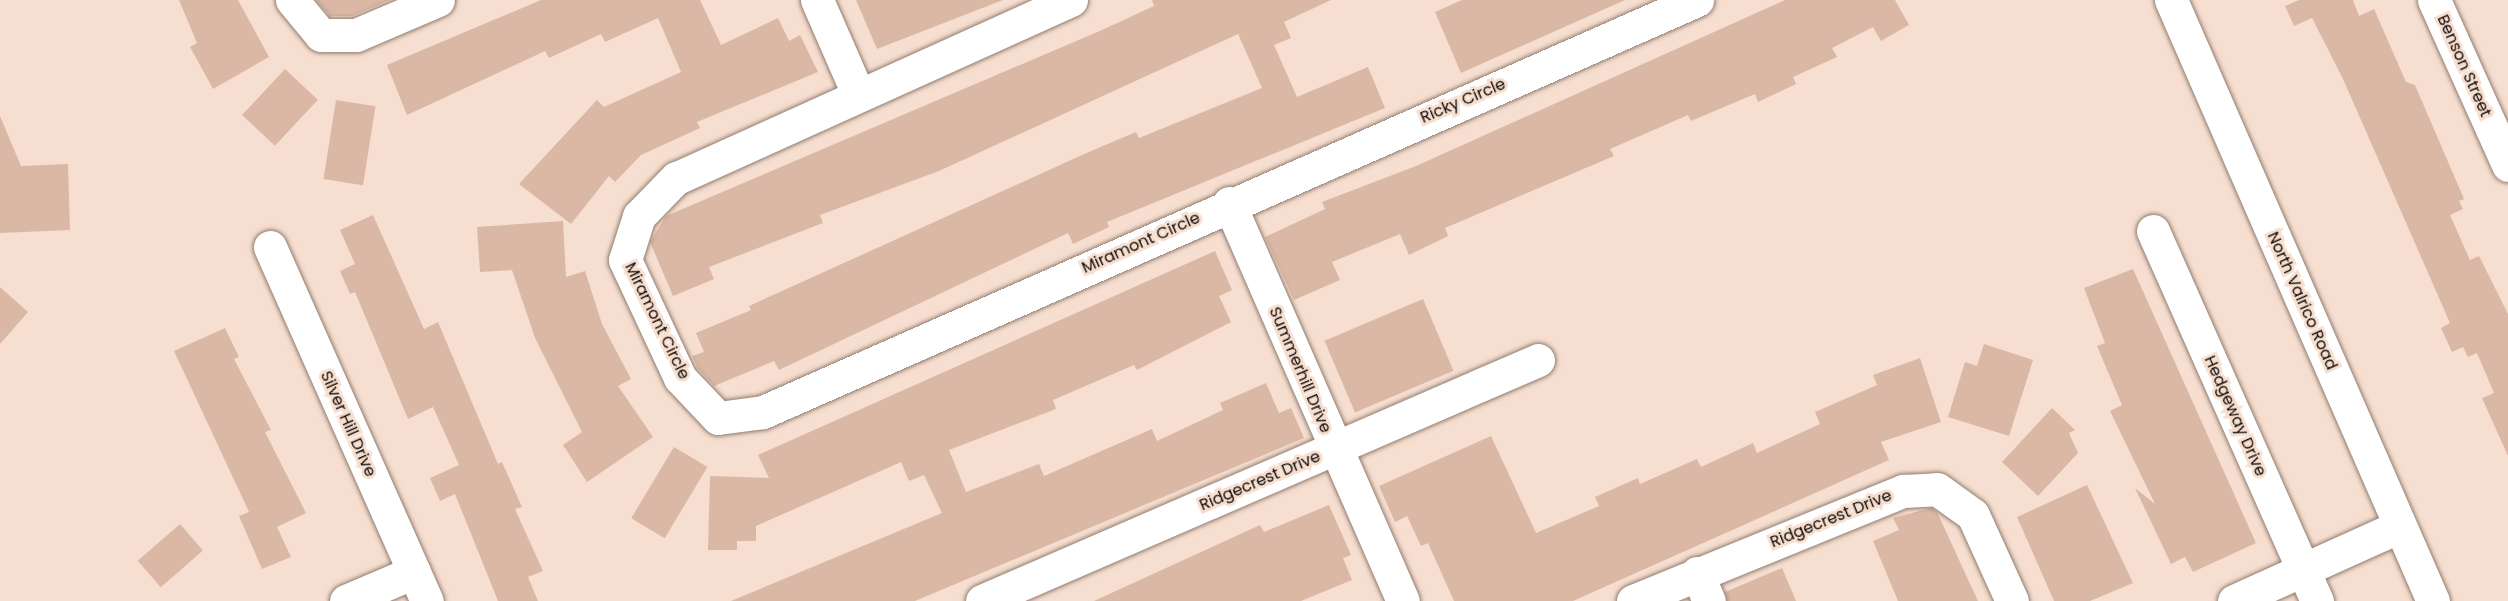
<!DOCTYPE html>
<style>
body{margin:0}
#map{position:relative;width:2508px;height:601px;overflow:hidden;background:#f6dfd0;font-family:Poppins,sans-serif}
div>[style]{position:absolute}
.building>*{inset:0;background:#dbb8a5;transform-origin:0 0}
.roads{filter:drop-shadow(0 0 2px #917c6f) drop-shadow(0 0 2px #917c6f)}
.minor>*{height:33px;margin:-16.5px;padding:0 16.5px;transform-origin:16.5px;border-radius:16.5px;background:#fff}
span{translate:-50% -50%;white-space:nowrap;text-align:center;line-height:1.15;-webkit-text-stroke:6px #f6dfd0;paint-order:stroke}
.street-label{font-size:16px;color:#120a06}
</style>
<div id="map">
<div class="building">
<i style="clip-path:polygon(179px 0,238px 0,269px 57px,213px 89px,190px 47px,197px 43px)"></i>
<i style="clip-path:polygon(316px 0,390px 0,352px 16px,330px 16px)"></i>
<i style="clip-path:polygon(541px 0,700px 0,721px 45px,778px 18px,789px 41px,800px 35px,818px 72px,697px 122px,700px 128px,641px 155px,615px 182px,609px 176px,571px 224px,519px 184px,597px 100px,604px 107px,681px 72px,658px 18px,605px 42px,601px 34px,549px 58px,545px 51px,407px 115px,387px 65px)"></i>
<i style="clip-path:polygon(856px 0,1003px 0,877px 49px)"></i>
<i style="clip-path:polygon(1152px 0,1331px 0,1284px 22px,1291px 38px,1274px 45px,1297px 97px,1368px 67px,1385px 108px,1107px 222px,1109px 227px,1073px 244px,1068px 233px,779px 370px,774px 361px,714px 386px,698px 369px,692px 356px,704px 352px,696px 333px,751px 310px,749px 306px,1091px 151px,1136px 132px,1139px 138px,1262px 88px,1238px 34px,939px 171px,820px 215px,823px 223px,709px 267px,714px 279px,673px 296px,650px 242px,666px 216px,1102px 30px,1154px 6px)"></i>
<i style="clip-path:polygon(1462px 0,1625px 0,1461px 73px,1435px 12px)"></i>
<i style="clip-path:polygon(1785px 0,1895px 0,1909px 25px,1881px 41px,1873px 27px,1832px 48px,1837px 57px,1793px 77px,1796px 84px,1758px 102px,1755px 94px,1691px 121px,1688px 115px,1610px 149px,1614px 156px,1445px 228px,1448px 236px,1409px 255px,1400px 234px,1332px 262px,1340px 280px,1294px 300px,1265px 237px,1325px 209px,1322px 202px,1416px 166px)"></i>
<i style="clip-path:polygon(2299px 0,2353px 0,2359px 16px,2374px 9px,2406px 82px,2415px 85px,2464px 199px,2459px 201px,2463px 209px,2450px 215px,2470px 260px,2479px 256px,2508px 314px,2508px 456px,2482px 398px,2494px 393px,2477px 353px,2468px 357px,2463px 347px,2452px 352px,2441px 328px,2450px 323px,2343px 79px,2312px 18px,2294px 26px,2285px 6px)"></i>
<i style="left:285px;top:69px;width:45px;height:63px;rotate:43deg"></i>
<i style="left:336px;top:100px;width:40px;height:80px;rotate:9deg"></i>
<i style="clip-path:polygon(0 116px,21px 166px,68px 164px,70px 230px,0 233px)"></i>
<i style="clip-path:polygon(373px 215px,424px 329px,438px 322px,498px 464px,502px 462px,522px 507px,515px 509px,543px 571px,528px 577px,538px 601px,498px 601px,455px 494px,440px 501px,430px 478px,459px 465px,433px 407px,408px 419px,355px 292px,350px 294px,340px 271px,355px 264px,340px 230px)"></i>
<i style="clip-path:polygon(563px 221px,566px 277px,585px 271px,602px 324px,631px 379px,618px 386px,653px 437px,587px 482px,563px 445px,582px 432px,535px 338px,512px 270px,480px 272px,477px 227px)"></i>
<i style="clip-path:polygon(1215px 251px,1232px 290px,1219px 296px,1231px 322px,1137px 370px,1134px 365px,1053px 400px,1056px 409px,949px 450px,966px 492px,1039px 464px,1044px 476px,1152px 429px,1157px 441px,1223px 410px,1220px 403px,1266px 383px,1279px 413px,1291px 408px,1304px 438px,915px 601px,731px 601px,942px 513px,924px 475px,909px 481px,901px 462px,756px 526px,756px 541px,737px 541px,737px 550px,708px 550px,710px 476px,769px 478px,758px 455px)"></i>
<i style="clip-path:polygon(2133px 269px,2256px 543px,2193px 572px,2185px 557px,2171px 564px,2135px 488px,2155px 504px,2110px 411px,2122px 405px,2097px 346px,2105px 343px,2084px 288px)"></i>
<i style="clip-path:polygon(0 287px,28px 312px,0 344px)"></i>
<i style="left:1423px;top:299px;width:78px;height:107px;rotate:67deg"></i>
<i style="clip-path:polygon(225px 328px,239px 357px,234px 359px,271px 430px,265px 432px,306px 513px,277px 527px,291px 557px,262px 569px,239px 516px,249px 512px,174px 351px)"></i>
<i style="clip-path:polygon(1984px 344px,2033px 360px,2009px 436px,1948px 417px,1965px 362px,1977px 366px)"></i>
<i style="clip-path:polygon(1920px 358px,1941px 422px,1881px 442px,1889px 460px,1573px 601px,1454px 601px,1428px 543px,1421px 546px,1407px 516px,1395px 522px,1379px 486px,1491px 436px,1536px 533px,1599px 506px,1595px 497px,1638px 478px,1640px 484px,1697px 459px,1701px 467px,1753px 443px,1757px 453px,1820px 424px,1815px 412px,1877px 385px,1873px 375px)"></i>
<i style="clip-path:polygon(2052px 408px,2075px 430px,2069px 433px,2078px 453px,2038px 496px,2002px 462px)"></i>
<i style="left:674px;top:447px;width:39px;height:83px;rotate:31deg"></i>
<i style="clip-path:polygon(2087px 485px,2133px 583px,2090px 601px,2054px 601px,2017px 517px)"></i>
<i style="clip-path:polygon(1329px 505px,1351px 555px,1343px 558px,1352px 580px,1301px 601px,1094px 601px,1260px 525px,1264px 532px)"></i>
<i style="clip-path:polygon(1931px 508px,1937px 512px,1978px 601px,1898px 601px,1873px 541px,1899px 530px,1893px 518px)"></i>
<i style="left:180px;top:524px;width:35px;height:56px;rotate:49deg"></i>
<i style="clip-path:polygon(1782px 568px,1796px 601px,1727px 601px,1725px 592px)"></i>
</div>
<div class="roads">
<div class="minor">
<i style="left:292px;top:0;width:45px;rotate:50.4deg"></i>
<i style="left:321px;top:35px;width:35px"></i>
<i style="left:356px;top:35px;width:89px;rotate:-23.1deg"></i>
<i style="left:817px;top:0;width:103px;rotate:66.4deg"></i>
<i style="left:1071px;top:0;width:433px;rotate:155.7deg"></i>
<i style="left:676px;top:178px;width:53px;rotate:134.2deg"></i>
<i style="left:639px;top:216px;width:46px;rotate:107.7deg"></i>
<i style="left:625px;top:260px;width:130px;rotate:65deg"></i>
<i style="left:680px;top:378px;width:55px;rotate:46.5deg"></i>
<i style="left:718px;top:418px;width:45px;rotate:-7.6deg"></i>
<i style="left:763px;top:412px;width:1021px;rotate:-23.8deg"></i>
<i style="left:2171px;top:0;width:656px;rotate:66.45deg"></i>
<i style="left:2434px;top:0;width:181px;rotate:65.8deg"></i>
<i style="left:1229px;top:203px;width:434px;rotate:66.4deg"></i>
<i style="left:2153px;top:231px;width:405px;rotate:66.1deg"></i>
<i style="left:270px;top:247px;width:387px;rotate:66.1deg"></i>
<i style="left:1697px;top:573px;width:30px;rotate:67deg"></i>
<i style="left:346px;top:601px;width:74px;rotate:-23.1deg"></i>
<i style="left:982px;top:601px;width:606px;rotate:-23.43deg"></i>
<i style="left:1633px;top:601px;width:292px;rotate:-22.2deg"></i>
<i style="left:1903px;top:491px;width:34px;rotate:-3deg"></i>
<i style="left:1937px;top:489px;width:44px;rotate:35.8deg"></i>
<i style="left:1973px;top:515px;width:94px;rotate:65.6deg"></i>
<i style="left:2234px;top:601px;width:182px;rotate:-24.3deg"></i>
</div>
</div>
<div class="street-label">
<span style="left:2464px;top:66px;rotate:66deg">Benson Street</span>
<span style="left:1463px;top:101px;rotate:-23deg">Ricky Circle</span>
<span style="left:1141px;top:243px;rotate:-24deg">Miramont Circle</span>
<span style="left:2302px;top:301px;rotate:66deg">North Valrico Road</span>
<span style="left:657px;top:321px;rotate:64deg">Miramont Circle</span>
<span style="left:1300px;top:370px;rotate:67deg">Summerhill Drive</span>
<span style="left:2235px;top:416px;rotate:66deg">Hedgeway Drive</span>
<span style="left:348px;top:424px;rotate:66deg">Silver Hill Drive</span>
<span style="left:1260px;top:481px;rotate:-23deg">Ridgecrest Drive</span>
<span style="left:1831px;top:519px;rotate:-22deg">Ridgecrest Drive</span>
</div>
</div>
